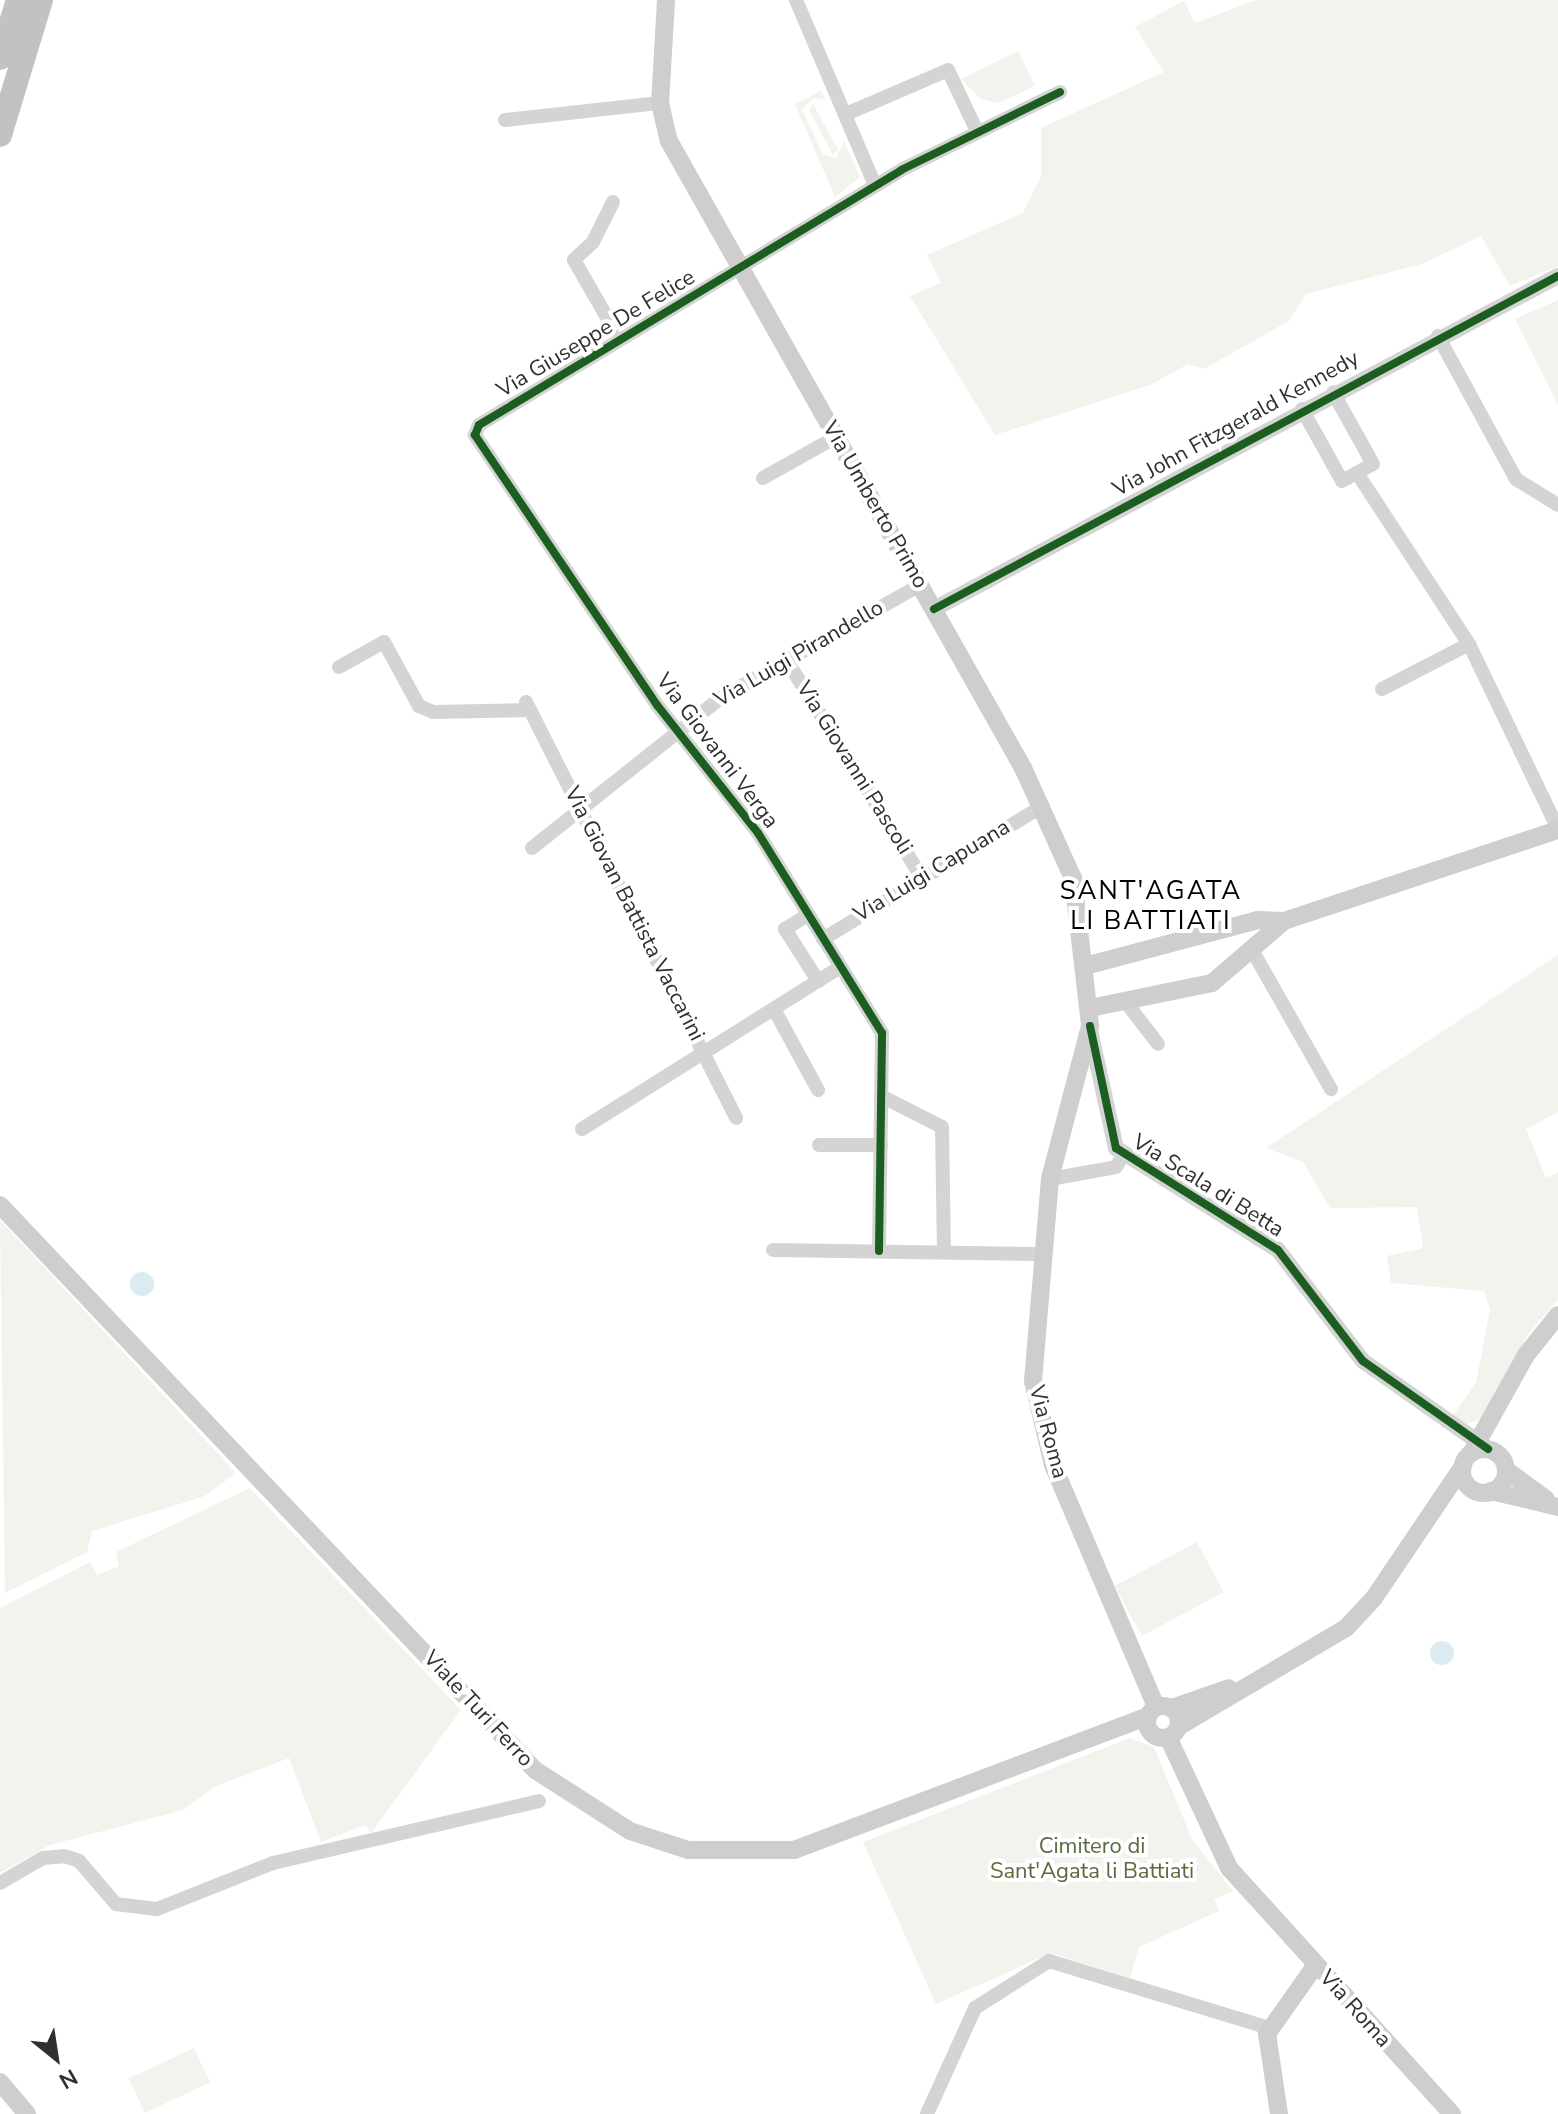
<!DOCTYPE html>
<style>
body{margin:0}
#map{position:relative;width:1558px;height:2114px;overflow:hidden;background:#fff;font-family:"Nunito Sans",sans-serif}
div>[style]{position:absolute}
.green>*{inset:0;background:#f1f3ec;transform-origin:0 0}
.water>*{inset:0;background:#dbebf1}
.round{border-radius:50%}
.minor>*{height:14px;margin:-7px;padding:0 7px;transform-origin:7px;border-radius:7px;background:#d4d4d4}
.tertiary>*{height:16px;margin:-8px;padding:0 8px;transform-origin:8px;border-radius:8px;background:#d4d4d4}
.secondary>*{height:18px;margin:-9px;padding:0 9px;transform-origin:9px;border-radius:9px;background:#cecece}
.secondary>.ring{margin:-9px;padding:0;box-sizing:content-box;background:none;border:18px solid #cecece;border-radius:50%}
.motorway>*{height:24px;margin:-12px;padding:0 12px;transform-origin:12px;border-radius:12px;background:#c2c2c2}
.cycleway>*{height:8px;margin:-4px;padding:0 4px;transform-origin:4px;border-radius:4px;background:#1b5e20}
span{translate:-50% -50%;white-space:nowrap;text-align:center;line-height:1.15;-webkit-text-stroke:8px #fff;paint-order:stroke}
.street-label{font-size:22px;color:#303030}
.park-label{font-size:22px;color:#596a3f}
.quarter-label{font-size:26px;color:#000;letter-spacing:2px}
.north{position:absolute;left:16px;top:2018px;width:80px;height:80px;-webkit-text-stroke:6px #fff;paint-order:stroke;rotate:150deg;font-size:22px;font-weight:700;line-height:32px;text-align:center;color:#303030}
.north::after{content:'';display:block;margin:auto;width:28px;height:36px;background:#303030;clip-path:polygon(50% 0,100% 100%,50% 72%,0 100%)}
</style>
<div id="map">
<div class="green">
<i style="clip-path:polygon(1256px 0,1558px 0,1558px 266px,1510px 286px,1481px 236px,1422px 264px,1306px 294px,1289px 321px,1204px 369px,1188px 364px,1150px 385px,995px 435px,910px 296px,941px 283px,927px 255px,1023px 213px,1041px 176px,1041px 128px,1164px 72px,1135px 27px,1184px 1px,1195px 23px)"></i>
<i style="clip-path:polygon(1018px 51px,1035px 86px,999px 103px,981px 99px,961px 79px)"></i>
<i style="clip-path:polygon(821px 91px,826px 100px,813px 98px,802px 110px,823px 154px,836px 158px,844px 142px,860px 177px,835px 197px,795px 104px)"></i>
<i style="clip-path:polygon(813px 104px,838px 150px,833px 155px,809px 110px)"></i>
<i style="clip-path:polygon(1558px 300px,1558px 405px,1515px 319px)"></i>
<i style="clip-path:polygon(1558px 955px,1558px 1112px,1526px 1129px,1546px 1178px,1558px 1172px,1558px 1300px,1528px 1334px,1487px 1417px,1463px 1426px,1451px 1418px,1476px 1383px,1490px 1310px,1484px 1291px,1391px 1283px,1387px 1256px,1423px 1248px,1417px 1207px,1330px 1208px,1303px 1162px,1266px 1148px)"></i>
<i style="clip-path:polygon(0 1220px,236px 1473px,205px 1496px,92px 1531px,87px 1552px,5px 1593px)"></i>
<i style="clip-path:polygon(250px 1488px,461px 1710px,371px 1833px,365px 1825px,321px 1842px,289px 1758px,216px 1786px,183px 1810px,50px 1845px,0 1873px,0 1608px,90px 1562px,97px 1575px,119px 1566px,116px 1552px)"></i>
<i style="left:1197px;top:1542px;width:57px;height:93px;rotate:62deg"></i>
<i style="clip-path:polygon(1130px 1738px,1154px 1747px,1192px 1839px,1233px 1891px,1214px 1899px,1219px 1911px,1139px 1947px,1130px 1978px,1051px 1953px,936px 2004px,863px 1842px)"></i>
<i style="left:194px;top:2048px;width:38px;height:72px;rotate:65deg"></i>
</div>
<div class="water">
<i class="round" style="left:130px;top:1272px;width:24px;height:24px"></i>
<i class="round" style="left:1430px;top:1641px;width:24px;height:24px"></i>
</div>
<div class="minor">
<i style="left:796px;top:0;width:201px;rotate:66.9deg"></i>
<i style="left:846px;top:114px;width:111px;rotate:-23.3deg"></i>
<i style="left:948px;top:70px;width:68px;rotate:64.6deg"></i>
<i style="left:505px;top:120px;width:156px;rotate:-6.3deg"></i>
<i style="left:613px;top:202px;width:45px;rotate:116.6deg"></i>
<i style="left:593px;top:242px;width:26px;rotate:137deg"></i>
<i style="left:574px;top:260px;width:92px;rotate:60.1deg"></i>
<i style="left:1438px;top:336px;width:163px;rotate:61.4deg"></i>
<i style="left:1516px;top:479px;width:49px;rotate:31.8deg"></i>
<i style="left:1302px;top:409px;width:82px;rotate:60.9deg"></i>
<i style="left:1342px;top:481px;width:35px;rotate:-29deg"></i>
<i style="left:1373px;top:464px;width:82px;rotate:-119.1deg"></i>
<i style="left:1357px;top:473px;width:204px;rotate:56.8deg"></i>
<i style="left:1469px;top:644px;width:205px;rotate:64.3deg"></i>
<i style="left:763px;top:478px;width:84px;rotate:-29.3deg"></i>
<i style="left:787px;top:661px;width:253px;rotate:58.1deg"></i>
<i style="left:339px;top:667px;width:51px;rotate:-29.1deg"></i>
<i style="left:384px;top:642px;width:73px;rotate:61.3deg"></i>
<i style="left:419px;top:706px;width:15px;rotate:23deg"></i>
<i style="left:433px;top:712px;width:97px;rotate:-1.2deg"></i>
<i style="left:1382px;top:689px;width:98px;rotate:-27.3deg"></i>
<i style="left:526px;top:702px;width:466px;rotate:63.2deg"></i>
<i style="left:532px;top:848px;width:243px;rotate:-38.5deg"></i>
<i style="left:722px;top:697px;width:227px;rotate:-29.5deg"></i>
<i style="left:808px;top:915px;width:27px;rotate:149deg"></i>
<i style="left:785px;top:929px;width:62px;rotate:57.6deg"></i>
<i style="left:823px;top:939px;width:257px;rotate:-31.2deg"></i>
<i style="left:1252px;top:950px;width:160px;rotate:60.4deg"></i>
<i style="left:1125px;top:1001px;width:54px;rotate:52.5deg"></i>
<i style="left:775px;top:1011px;width:90px;rotate:61.4deg"></i>
<i style="left:881px;top:1096px;width:68px;rotate:26.9deg"></i>
<i style="left:942px;top:1127px;width:125px;rotate:89.1deg"></i>
<i style="left:582px;top:1129px;width:305px;rotate:-32.1deg"></i>
<i style="left:819px;top:1145px;width:62px"></i>
<i style="left:1050px;top:1179px;width:67px;rotate:-10.3deg"></i>
<i style="left:1116px;top:1167px;width:14px;rotate:-60deg"></i>
<i style="left:773px;top:1250px;width:268px;rotate:0.9deg"></i>
<i style="left:879px;top:1251px;width:218px;rotate:-89.2deg"></i>
<i style="left:882px;top:1033px;width:235px;rotate:-121.8deg"></i>
<i style="left:758px;top:833px;width:163px;rotate:-128.3deg"></i>
<i style="left:657px;top:705px;width:326px;rotate:-124deg"></i>
<i style="left:475px;top:435px;width:11px;rotate:-68deg"></i>
<i style="left:479px;top:425px;width:493px;rotate:-31.1deg"></i>
<i style="left:901px;top:170px;width:177px;rotate:-26.1deg"></i>
<i style="left:0;top:1883px;width:50px;rotate:-30.2deg"></i>
<i style="left:43px;top:1858px;width:21px;rotate:-5deg"></i>
<i style="left:64px;top:1856px;width:16px;rotate:18deg"></i>
<i style="left:79px;top:1861px;width:57px;rotate:49.3deg"></i>
<i style="left:116px;top:1904px;width:41px;rotate:7deg"></i>
<i style="left:157px;top:1909px;width:125px;rotate:-21.6deg"></i>
<i style="left:273px;top:1863px;width:273px;rotate:-13.1deg"></i>
<i style="left:927px;top:2114px;width:116px;rotate:-65.6deg"></i>
<i style="left:975px;top:2008px;width:88px;rotate:-32.4deg"></i>
<i style="left:1049px;top:1961px;width:230px;rotate:16.9deg"></i>
</div>
<div class="tertiary">
<i style="left:934px;top:609px;width:707px;rotate:-28.09deg"></i>
<i style="left:1090px;top:1030px;width:121px;rotate:77.6deg"></i>
<i style="left:1116px;top:1148px;width:191px;rotate:32.2deg"></i>
<i style="left:1278px;top:1250px;width:140px;rotate:52.6deg"></i>
<i style="left:1363px;top:1361px;width:153px;rotate:35.1deg"></i>
</div>
<div class="secondary">
<i style="left:666px;top:0;width:103px;rotate:93.3deg"></i>
<i style="left:660px;top:103px;width:39px;rotate:77deg"></i>
<i style="left:669px;top:141px;width:720px;rotate:60.55deg"></i>
<i style="left:1023px;top:768px;width:121px;rotate:65.6deg"></i>
<i style="left:1073px;top:878px;width:149px;rotate:83.4deg"></i>
<i style="left:1090px;top:1026px;width:158px;rotate:104.7deg"></i>
<i style="left:1050px;top:1179px;width:203px;rotate:94.8deg"></i>
<i style="left:1033px;top:1381px;width:86px;rotate:76.6deg"></i>
<i style="left:1053px;top:1465px;width:263px;rotate:66.9deg"></i>
<i style="left:1085px;top:966px;width:179px;rotate:-14.9deg"></i>
<i style="left:1258px;top:920px;width:26px;rotate:2deg"></i>
<i style="left:1090px;top:1008px;width:125px;rotate:-11.6deg"></i>
<i style="left:1212px;top:983px;width:95px;rotate:-40.7deg"></i>
<i style="left:1284px;top:921px;width:289px;rotate:-18.4deg"></i>
<i style="left:0;top:1205px;width:778px;rotate:46.56deg"></i>
<i style="left:535px;top:1770px;width:113px;rotate:32.7deg"></i>
<i style="left:630px;top:1831px;width:61px;rotate:18.1deg"></i>
<i style="left:688px;top:1850px;width:106px"></i>
<i style="left:794px;top:1850px;width:379px;rotate:-20.7deg"></i>
<i class="ring" style="left:1462px;top:1449px;width:26px;height:26px"></i>
<i style="left:1472px;top:1452px;width:111px;rotate:-60.9deg"></i>
<i style="left:1526px;top:1355px;width:51px;rotate:-51.3deg"></i>
<i style="left:1506px;top:1470px;width:49px;rotate:35.9deg"></i>
<i style="left:1491px;top:1491px;width:69px;rotate:13.4deg"></i>
<i class="ring" style="left:1147px;top:1706px;width:14px;height:14px"></i>
<i style="left:1172px;top:1708px;width:60px;rotate:-19.3deg"></i>
<i style="left:1178px;top:1727px;width:195px;rotate:-30.5deg"></i>
<i style="left:1346px;top:1628px;width:41px;rotate:-47deg"></i>
<i style="left:1374px;top:1598px;width:159px;rotate:-56deg"></i>
<i style="left:1168px;top:1737px;width:145px;rotate:65deg"></i>
<i style="left:1229px;top:1868px;width:332px;rotate:47.8deg"></i>
<i style="left:0;top:2082px;width:42px;rotate:49.8deg"></i>
<i style="left:1279px;top:2114px;width:81px;rotate:-98.5deg"></i>
<i style="left:1267px;top:2034px;width:83px;rotate:-54.8deg"></i>
</div>
<div class="motorway">
<i style="left:0;top:58px;width:61px;rotate:-72.8deg"></i>
<i style="left:0;top:135px;width:141px;rotate:-73.1deg"></i>
</div>
<div class="cycleway">
<i style="left:934px;top:609px;width:707px;rotate:-28.09deg"></i>
<i style="left:1090px;top:1026px;width:125px;rotate:78deg"></i>
<i style="left:1116px;top:1148px;width:191px;rotate:32.2deg"></i>
<i style="left:1278px;top:1250px;width:140px;rotate:52.6deg"></i>
<i style="left:1363px;top:1361px;width:153px;rotate:35.1deg"></i>
<i style="left:879px;top:1251px;width:218px;rotate:-89.2deg"></i>
<i style="left:882px;top:1033px;width:235px;rotate:-121.8deg"></i>
<i style="left:758px;top:833px;width:163px;rotate:-128.3deg"></i>
<i style="left:657px;top:705px;width:326px;rotate:-124deg"></i>
<i style="left:475px;top:435px;width:11px;rotate:-68deg"></i>
<i style="left:479px;top:425px;width:493px;rotate:-31.1deg"></i>
<i style="left:901px;top:170px;width:177px;rotate:-26.1deg"></i>
</div>
<div class="street-label">
<span style="left:596px;top:334px;rotate:-31deg">Via Giuseppe De Felice</span>
<span style="left:1236px;top:424px;rotate:-29deg">Via John Fitzgerald Kennedy</span>
<span style="left:875px;top:505px;rotate:60deg">Via Umberto Primo</span>
<span style="left:799px;top:654px;rotate:-30deg">Via Luigi Pirandello</span>
<span style="left:717px;top:751px;rotate:53deg">Via Giovanni Verga</span>
<span style="left:854px;top:768px;rotate:58deg">Via Giovanni Pascoli</span>
<span style="left:932px;top:871px;rotate:-31deg">Via Luigi Capuana</span>
<span style="left:634px;top:914px;rotate:63deg">Via Giovan Battista Vaccarini</span>
<span style="left:1208px;top:1186px;rotate:32deg">Via Scala di Betta</span>
<span style="left:1048px;top:1432px;rotate:75deg">Via Roma</span>
<span style="left:478px;top:1709px;rotate:47deg">Viale Turi Ferro</span>
<span style="left:1355px;top:2009px;rotate:48deg">Via Roma</span>
</div>
<div class="park-label">
<span style="left:1092px;top:1859px">Cimitero di<br>Sant'Agata li Battiati</span>
</div>
<div class="quarter-label">
<span style="left:1151px;top:906px">SANT'AGATA<br>LI BATTIATI</span>
</div>
<div class="north">N</div>
</div>
